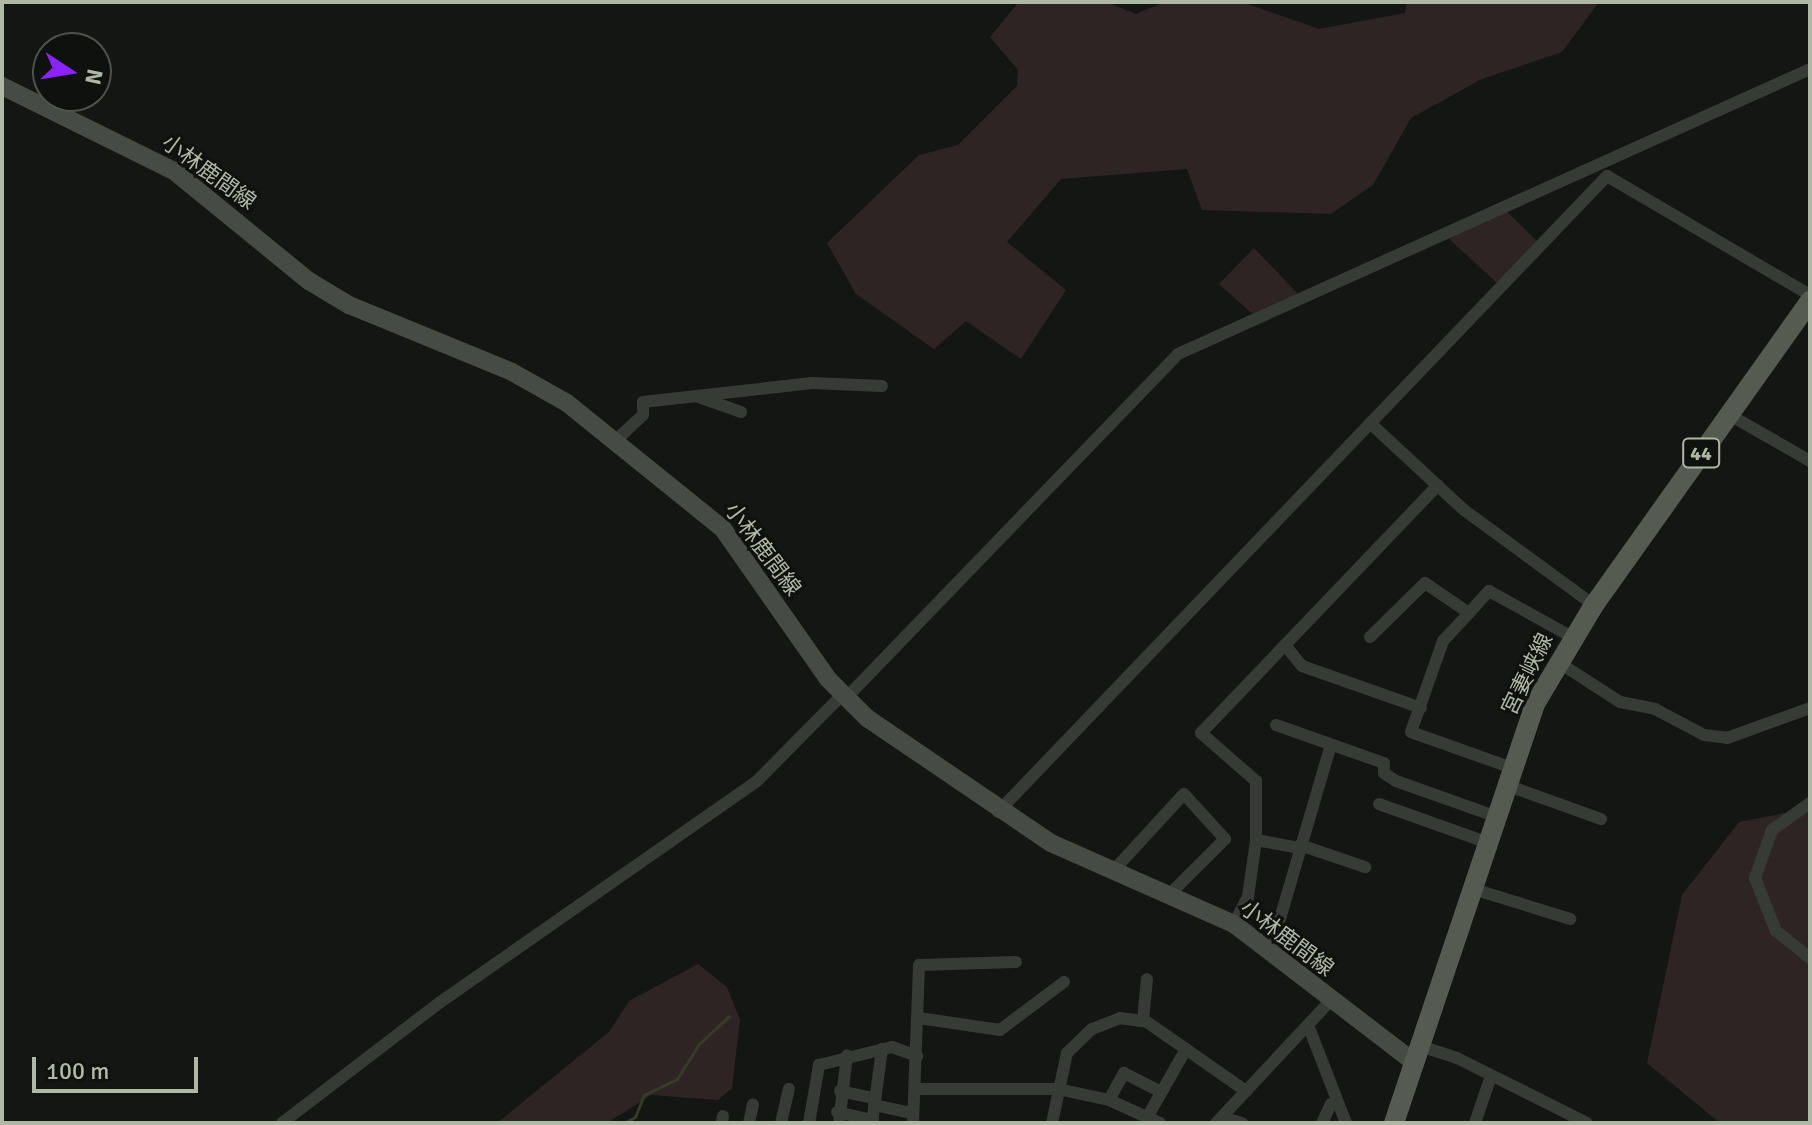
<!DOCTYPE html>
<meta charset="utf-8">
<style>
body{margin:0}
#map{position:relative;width:1812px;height:1125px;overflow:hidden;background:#141614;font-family:Signika,"Noto Sans JP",sans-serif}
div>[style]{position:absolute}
.green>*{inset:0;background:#2e2424}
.stream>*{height:3px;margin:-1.5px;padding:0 1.5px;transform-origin:1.5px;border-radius:1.5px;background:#363b29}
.street>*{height:12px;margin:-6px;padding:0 6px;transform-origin:6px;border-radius:6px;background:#373b35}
.secondary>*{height:18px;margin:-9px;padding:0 9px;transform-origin:9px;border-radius:9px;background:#464c43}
.primary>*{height:20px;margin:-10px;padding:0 10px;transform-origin:10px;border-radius:10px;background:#555b51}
span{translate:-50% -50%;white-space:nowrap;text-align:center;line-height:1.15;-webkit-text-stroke:6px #0f110f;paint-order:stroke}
.shield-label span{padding:2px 6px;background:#0f110f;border:2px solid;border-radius:6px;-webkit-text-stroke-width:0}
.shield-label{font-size:20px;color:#aeb8a5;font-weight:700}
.street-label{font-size:22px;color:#aeb8a5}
.frame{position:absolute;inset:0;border:4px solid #aeb8a5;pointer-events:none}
.north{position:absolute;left:32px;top:32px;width:80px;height:80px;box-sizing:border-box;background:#0f110f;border:2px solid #4f544b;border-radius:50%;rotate:102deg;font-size:22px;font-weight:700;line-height:32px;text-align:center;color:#aeb8a5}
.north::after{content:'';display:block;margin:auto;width:28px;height:36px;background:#8c23ff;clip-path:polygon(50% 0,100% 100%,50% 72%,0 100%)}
.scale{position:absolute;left:32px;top:1057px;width:166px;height:36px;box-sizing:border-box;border:4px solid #aeb8a5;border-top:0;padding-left:10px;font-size:24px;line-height:28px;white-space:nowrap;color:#aeb8a5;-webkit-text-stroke:6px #0f110f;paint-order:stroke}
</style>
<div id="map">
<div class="green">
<i style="clip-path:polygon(1106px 2px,1136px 14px,1164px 2px,1242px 2px,1319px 29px,1405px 13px,1407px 2px,1599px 2px,1562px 52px,1482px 79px,1411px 118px,1373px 185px,1331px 214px,1202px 210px,1187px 169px,1061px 179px,1007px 242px,1066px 290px,1021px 359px,966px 321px,934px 349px,856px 294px,827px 243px,919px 155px,958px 145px,1017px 86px,1018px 70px,990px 37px,1018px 3px)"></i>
<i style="clip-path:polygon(1505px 210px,1538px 242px,1497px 283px,1447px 237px)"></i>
<i style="clip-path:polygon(1254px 248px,1300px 296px,1256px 317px,1219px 284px)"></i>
<i style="clip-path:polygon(1810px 808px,1810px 1123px,1720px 1123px,1647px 1063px,1682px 895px,1739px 822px)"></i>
<i style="clip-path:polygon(698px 964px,727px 987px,740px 1020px,732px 1088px,718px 1100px,651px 1095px,607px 1123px,497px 1123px,609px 1032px,629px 1001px)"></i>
</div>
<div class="stream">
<i style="left:570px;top:1123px;width:37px"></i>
<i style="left:624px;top:1123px;width:13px;rotate:-29deg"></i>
<i style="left:635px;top:1117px;width:24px;rotate:-68deg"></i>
<i style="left:644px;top:1095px;width:37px;rotate:-26deg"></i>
<i style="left:677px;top:1079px;width:41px;rotate:-57.8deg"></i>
<i style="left:699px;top:1044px;width:41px;rotate:-43deg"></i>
</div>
<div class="street">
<i style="left:696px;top:396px;width:48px;rotate:19.6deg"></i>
<i style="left:1728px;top:414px;width:95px;rotate:29.8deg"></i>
<i style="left:1370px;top:423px;width:128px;rotate:42.8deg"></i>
<i style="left:1464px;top:510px;width:161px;rotate:36.2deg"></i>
<i style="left:615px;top:441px;width:38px;rotate:-43deg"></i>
<i style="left:643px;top:415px;width:13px;rotate:-90deg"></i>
<i style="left:643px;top:402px;width:170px;rotate:-6.4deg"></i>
<i style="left:812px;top:383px;width:70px;rotate:2.5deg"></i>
<i style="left:1469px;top:613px;width:30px;rotate:-48deg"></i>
<i style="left:1489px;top:591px;width:95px;rotate:29deg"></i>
<i style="left:1370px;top:637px;width:77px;rotate:-44.5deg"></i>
<i style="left:1425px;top:583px;width:53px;rotate:34.3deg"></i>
<i style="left:1469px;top:613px;width:38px;rotate:133deg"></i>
<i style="left:1443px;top:641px;width:96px;rotate:109.4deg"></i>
<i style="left:1411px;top:732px;width:107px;rotate:19.6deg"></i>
<i style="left:1285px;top:645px;width:27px;rotate:51deg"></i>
<i style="left:1302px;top:666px;width:126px;rotate:19.4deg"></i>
<i style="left:1558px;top:662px;width:74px;rotate:32.8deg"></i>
<i style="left:1620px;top:702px;width:36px;rotate:11deg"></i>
<i style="left:1655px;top:709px;width:55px;rotate:28deg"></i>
<i style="left:1704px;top:735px;width:23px;rotate:7deg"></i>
<i style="left:1727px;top:738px;width:88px;rotate:-19.9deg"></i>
<i style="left:846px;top:698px;width:478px;rotate:-46deg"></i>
<i style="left:1178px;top:354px;width:693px;rotate:-24.27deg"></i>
<i style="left:1276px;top:725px;width:114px;rotate:19.4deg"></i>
<i style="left:1384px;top:763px;width:10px;rotate:90deg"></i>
<i style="left:1384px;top:773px;width:14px;rotate:34deg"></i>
<i style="left:1396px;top:781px;width:105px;rotate:19.5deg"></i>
<i style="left:1506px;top:785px;width:101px;rotate:19.7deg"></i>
<i style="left:1810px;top:803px;width:47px;rotate:144.6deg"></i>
<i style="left:1772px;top:830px;width:51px;rotate:109.5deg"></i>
<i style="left:1755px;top:878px;width:57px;rotate:68.4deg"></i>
<i style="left:1776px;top:931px;width:43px;rotate:38.5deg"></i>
<i style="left:1379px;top:804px;width:114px;rotate:19.6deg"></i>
<i style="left:998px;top:812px;width:881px;rotate:-46.24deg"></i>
<i style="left:1607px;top:176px;width:235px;rotate:30.4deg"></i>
<i style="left:1256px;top:840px;width:59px;rotate:-90deg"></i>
<i style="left:1256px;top:781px;width:73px;rotate:-138.9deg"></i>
<i style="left:1201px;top:733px;width:343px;rotate:-46.3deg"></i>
<i style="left:1300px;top:845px;width:69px;rotate:18.7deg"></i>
<i style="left:1114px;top:870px;width:103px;rotate:-47.4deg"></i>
<i style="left:1184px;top:794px;width:61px;rotate:47.7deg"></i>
<i style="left:1225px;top:839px;width:79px;rotate:135deg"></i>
<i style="left:1470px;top:888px;width:105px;rotate:17.2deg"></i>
<i style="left:1234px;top:924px;width:30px;rotate:-63deg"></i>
<i style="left:1248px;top:897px;width:58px;rotate:-82deg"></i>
<i style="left:1256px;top:840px;width:45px;rotate:10.3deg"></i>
<i style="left:1270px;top:953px;width:217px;rotate:-73.7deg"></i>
<i style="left:919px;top:1018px;width:82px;rotate:8.4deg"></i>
<i style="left:1000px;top:1030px;width:80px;rotate:-36.9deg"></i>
<i style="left:1143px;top:1020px;width:41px;rotate:-84.4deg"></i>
<i style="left:1308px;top:1025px;width:105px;rotate:68.8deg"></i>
<i style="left:1417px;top:1045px;width:42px;rotate:18deg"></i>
<i style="left:1457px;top:1058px;width:145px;rotate:26.6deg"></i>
<i style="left:915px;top:1089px;width:143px"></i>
<i style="left:1058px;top:1089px;width:52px;rotate:12.2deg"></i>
<i style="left:1109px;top:1100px;width:56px;rotate:24.3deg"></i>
<i style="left:840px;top:1091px;width:33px;rotate:12deg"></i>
<i style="left:1109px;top:1100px;width:31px;rotate:-61deg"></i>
<i style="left:1124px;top:1073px;width:42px;rotate:27.2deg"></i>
<i style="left:874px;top:1105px;width:40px;rotate:12deg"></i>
<i style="left:837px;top:1112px;width:37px;rotate:13deg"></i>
<i style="left:1148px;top:1116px;width:77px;rotate:-60.4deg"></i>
<i style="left:1222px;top:1117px;width:21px;rotate:17deg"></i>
<i style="left:282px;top:1123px;width:198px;rotate:-37.4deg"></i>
<i style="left:439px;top:1003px;width:386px;rotate:-34.9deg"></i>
<i style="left:756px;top:782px;width:122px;rotate:-45.3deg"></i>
<i style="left:722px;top:1123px;width:7px;rotate:-82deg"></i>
<i style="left:749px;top:1123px;width:19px;rotate:-78deg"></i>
<i style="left:781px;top:1123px;width:35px;rotate:-77deg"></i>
<i style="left:809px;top:1123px;width:59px;rotate:-80.2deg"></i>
<i style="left:819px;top:1065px;width:75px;rotate:-13.9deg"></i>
<i style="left:892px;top:1047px;width:27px;rotate:20deg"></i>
<i style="left:839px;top:1123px;width:68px;rotate:-83.3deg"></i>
<i style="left:872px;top:1123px;width:75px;rotate:-82.3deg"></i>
<i style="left:913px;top:1123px;width:158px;rotate:-87.8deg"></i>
<i style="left:919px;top:965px;width:97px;rotate:-1.8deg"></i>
<i style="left:1052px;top:1123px;width:72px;rotate:-77.9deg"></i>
<i style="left:1067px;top:1053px;width:35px;rotate:-44deg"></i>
<i style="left:1092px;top:1029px;width:30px;rotate:-21deg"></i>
<i style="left:1120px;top:1018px;width:27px;rotate:8deg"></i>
<i style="left:1147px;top:1022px;width:121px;rotate:34.9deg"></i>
<i style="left:1216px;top:1123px;width:167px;rotate:-46.9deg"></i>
<i style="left:1322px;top:1123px;width:21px;rotate:-65deg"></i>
<i style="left:1475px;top:1123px;width:46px;rotate:-71.2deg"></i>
</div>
<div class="secondary">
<i style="left:2px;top:86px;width:192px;rotate:26.3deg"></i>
<i style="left:174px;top:171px;width:174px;rotate:39.2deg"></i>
<i style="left:309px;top:281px;width:47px;rotate:31deg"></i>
<i style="left:349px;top:305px;width:176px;rotate:22.3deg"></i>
<i style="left:512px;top:372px;width:63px;rotate:29.4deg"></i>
<i style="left:567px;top:403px;width:201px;rotate:38.9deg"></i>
<i style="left:723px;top:529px;width:183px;rotate:55deg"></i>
<i style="left:828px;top:679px;width:55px;rotate:45deg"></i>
<i style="left:867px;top:718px;width:222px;rotate:34.2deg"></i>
<i style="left:1051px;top:843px;width:200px;rotate:23.9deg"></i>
<i style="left:1234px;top:924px;width:223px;rotate:37.5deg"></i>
</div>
<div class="primary">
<i style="left:1394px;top:1123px;width:442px;rotate:-71.4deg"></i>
<i style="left:1535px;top:704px;width:115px;rotate:-59.2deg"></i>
<i style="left:1594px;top:605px;width:373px;rotate:-54.6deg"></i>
</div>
<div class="shield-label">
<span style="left:1701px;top:453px">44</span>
</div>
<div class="street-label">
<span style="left:209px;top:172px;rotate:36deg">小林鹿間線</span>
<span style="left:763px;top:549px;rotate:53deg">小林鹿間線</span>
<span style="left:1527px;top:674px;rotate:-64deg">宮妻峡線</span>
<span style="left:1287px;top:938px;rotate:37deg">小林鹿間線</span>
</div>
<div class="frame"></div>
<div class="north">N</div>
<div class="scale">100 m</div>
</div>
